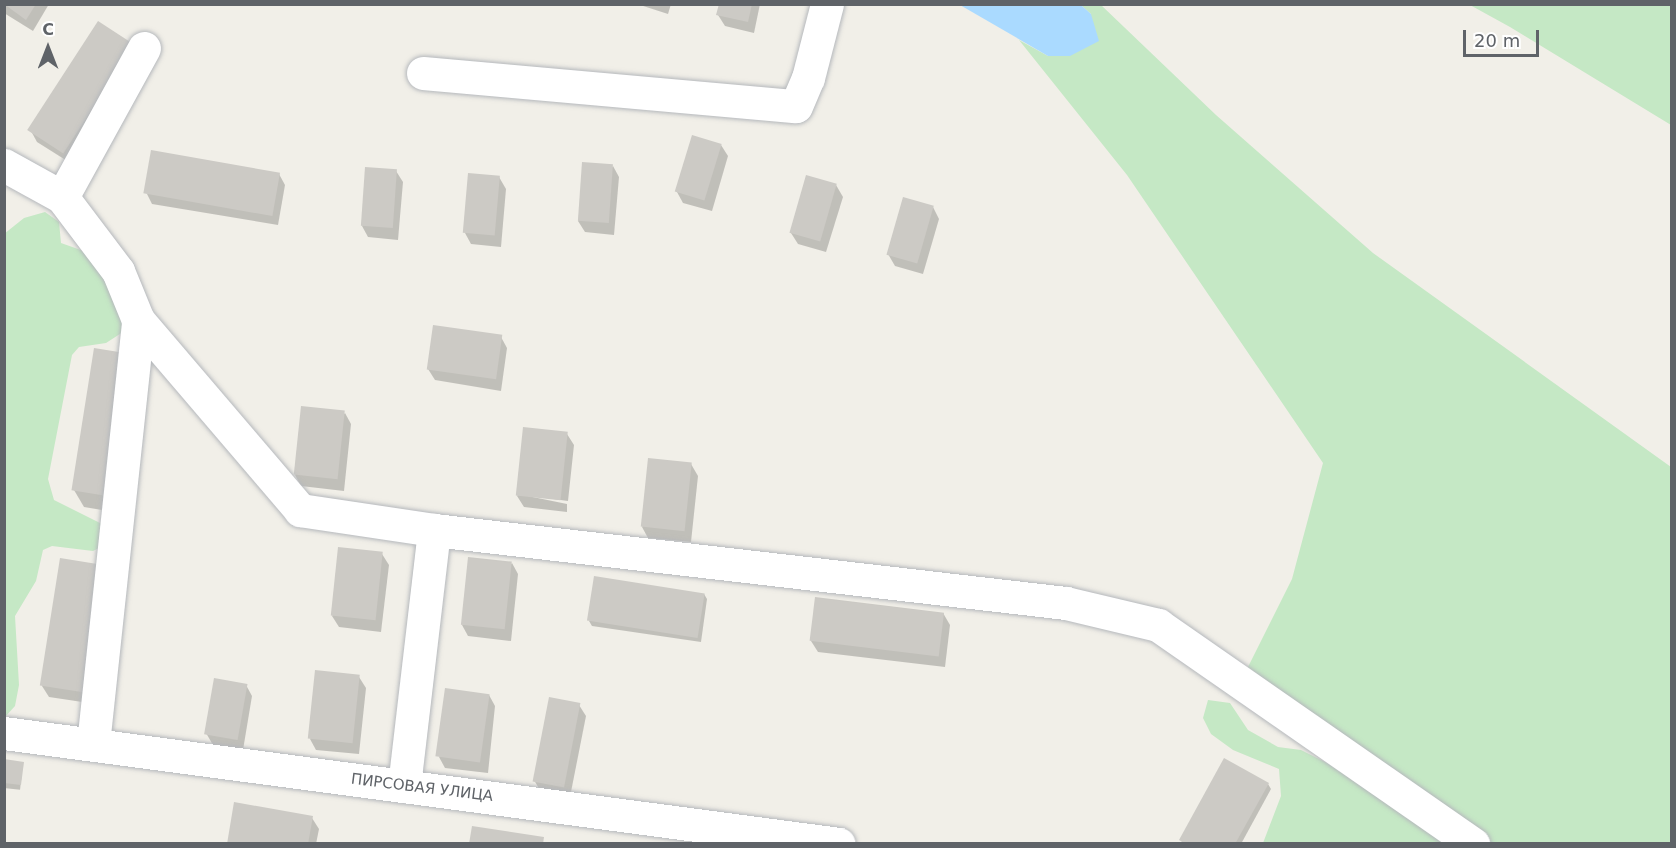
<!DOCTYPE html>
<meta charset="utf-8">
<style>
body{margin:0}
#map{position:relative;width:1676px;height:848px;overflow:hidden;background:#f1efe8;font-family:"DejaVu Sans",sans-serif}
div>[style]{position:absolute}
.green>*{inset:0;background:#c5e8c5}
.water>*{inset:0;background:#aadaff}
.shadow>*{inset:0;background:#0003;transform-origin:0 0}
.building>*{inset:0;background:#cccac5;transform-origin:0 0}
.roads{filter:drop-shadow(0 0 2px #b5b8bc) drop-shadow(0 0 2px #b5b8bc)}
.minor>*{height:33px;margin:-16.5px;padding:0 16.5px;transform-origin:16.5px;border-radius:16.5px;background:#fff}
span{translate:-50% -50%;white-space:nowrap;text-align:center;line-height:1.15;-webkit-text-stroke:4.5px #fff;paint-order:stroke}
.street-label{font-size:15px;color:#5f6368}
.frame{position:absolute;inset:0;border:6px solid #5f6368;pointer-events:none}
.north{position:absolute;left:18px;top:18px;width:60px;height:60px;-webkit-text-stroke:4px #fff;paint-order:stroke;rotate:0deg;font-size:16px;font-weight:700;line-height:24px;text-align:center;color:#5f6368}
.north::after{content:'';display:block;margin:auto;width:21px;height:27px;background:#5f6368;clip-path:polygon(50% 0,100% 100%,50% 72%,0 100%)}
.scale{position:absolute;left:1463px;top:30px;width:76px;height:27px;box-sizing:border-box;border:3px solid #5f6368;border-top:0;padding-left:8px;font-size:18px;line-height:21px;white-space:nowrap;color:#5f6368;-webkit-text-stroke:4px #fff;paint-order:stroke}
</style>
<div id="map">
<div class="green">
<i style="clip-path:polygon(1081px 5px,1101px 5px,1216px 115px,1373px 253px,1671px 467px,1671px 843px,1485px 843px,1248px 667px,1292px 579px,1323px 463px,1127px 175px,1019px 40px,1048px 56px,1091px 14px)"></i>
<i style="clip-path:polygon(1470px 5px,1671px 5px,1671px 125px,1510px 27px)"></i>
<i style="clip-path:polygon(45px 212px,59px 222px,61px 243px,92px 254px,124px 311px,123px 332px,106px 343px,79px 347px,72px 355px,48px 479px,54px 500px,106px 526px,103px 546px,93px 551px,52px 546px,43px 550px,36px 581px,15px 616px,19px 685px,15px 706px,5px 717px,4px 234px,24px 218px)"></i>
<i style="clip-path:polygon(1208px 700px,1230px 703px,1248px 730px,1278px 747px,1301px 750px,1327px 763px,1444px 843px,1263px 843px,1281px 796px,1279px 769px,1233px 750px,1211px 734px,1203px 718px)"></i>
</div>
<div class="water">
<i style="clip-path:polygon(960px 5px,1081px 5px,1091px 14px,1099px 41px,1070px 56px,1048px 56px)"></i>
</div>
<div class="shadow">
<i style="clip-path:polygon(4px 4px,49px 4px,33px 31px,4px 13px)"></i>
<i style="clip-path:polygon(637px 4px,671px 4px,668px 14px)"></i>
<i style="clip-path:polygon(720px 4px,760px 4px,754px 33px,725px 26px,718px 15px)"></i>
<i style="clip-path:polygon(133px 45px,72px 164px,37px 142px,31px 131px)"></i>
<i style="clip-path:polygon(721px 145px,728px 156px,712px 211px,683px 203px,677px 192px)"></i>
<i style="clip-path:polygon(613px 166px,619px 177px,614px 235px,585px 232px,578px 221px)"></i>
<i style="clip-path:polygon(396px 171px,403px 182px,398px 240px,368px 237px,362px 226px)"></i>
<i style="clip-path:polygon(279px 174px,285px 185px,278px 225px,152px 204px,146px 192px)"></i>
<i style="clip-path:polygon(499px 177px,506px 189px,501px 247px,471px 244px,465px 233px)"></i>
<i style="clip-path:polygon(836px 185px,843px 197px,826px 252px,798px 244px,791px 233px)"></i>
<i style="clip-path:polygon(933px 207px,939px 219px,923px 274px,895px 266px,888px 254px)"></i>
<i style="clip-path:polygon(501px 337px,507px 348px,501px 391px,435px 380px,428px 369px)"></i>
<i style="clip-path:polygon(96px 350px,114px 512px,84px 507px,74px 490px)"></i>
<i style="clip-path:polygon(345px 413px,351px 424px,344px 491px,301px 486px,295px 475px)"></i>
<i style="clip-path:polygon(567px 434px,574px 445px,568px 501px,523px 495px,567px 504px,567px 512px,524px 507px,517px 496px)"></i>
<i style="clip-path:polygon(691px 464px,698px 476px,691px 542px,648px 538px,642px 527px)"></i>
<i style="clip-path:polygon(382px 554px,389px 565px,381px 632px,339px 627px,332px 616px)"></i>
<i style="clip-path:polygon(61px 560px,89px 703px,49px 697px,42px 686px)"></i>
<i style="clip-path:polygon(512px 563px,518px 574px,511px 641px,468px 636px,462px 625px)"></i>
<i style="clip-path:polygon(704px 594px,707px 599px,701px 642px,592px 626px,589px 621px)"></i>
<i style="clip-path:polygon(943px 613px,950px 625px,945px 667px,818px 652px,811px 641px)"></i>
<i style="clip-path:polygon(359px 677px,366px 688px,359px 754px,316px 750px,310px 739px)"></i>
<i style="clip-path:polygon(246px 685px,252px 696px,243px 750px,213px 745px,206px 733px)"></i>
<i style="clip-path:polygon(489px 695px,495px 706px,488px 773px,445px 768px,439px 757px)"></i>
<i style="clip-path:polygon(579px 705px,586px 716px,570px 797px,541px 792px,534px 780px)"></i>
<i style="left:4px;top:761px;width:19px;height:27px;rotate:6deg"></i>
<i style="clip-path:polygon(1268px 784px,1271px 789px,1241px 844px,1183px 844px,1181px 840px)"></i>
<i style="clip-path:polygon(312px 818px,319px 829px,316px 844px,228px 844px)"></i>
</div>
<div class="building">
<i style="clip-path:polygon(4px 4px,36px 4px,26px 20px)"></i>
<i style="clip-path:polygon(719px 4px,752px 4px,748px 22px,716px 15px)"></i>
<i style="left:98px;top:21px;width:43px;height:130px;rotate:33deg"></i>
<i style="left:692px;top:135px;width:31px;height:59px;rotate:17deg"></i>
<i style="left:151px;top:150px;width:131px;height:44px;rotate:10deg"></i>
<i style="left:582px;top:162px;width:31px;height:59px;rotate:4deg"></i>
<i style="left:365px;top:167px;width:32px;height:59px;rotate:4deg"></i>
<i style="left:468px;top:173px;width:32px;height:60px;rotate:5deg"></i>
<i style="left:806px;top:175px;width:32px;height:60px;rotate:16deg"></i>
<i style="left:903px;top:197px;width:32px;height:60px;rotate:16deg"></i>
<i style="left:433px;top:325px;width:70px;height:45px;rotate:8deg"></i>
<i style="left:94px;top:348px;width:33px;height:144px;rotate:9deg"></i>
<i style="left:301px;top:406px;width:44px;height:69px;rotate:6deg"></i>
<i style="left:523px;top:427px;width:45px;height:69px;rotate:6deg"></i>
<i style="left:648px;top:458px;width:44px;height:69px;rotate:6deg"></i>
<i style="left:338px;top:547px;width:45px;height:69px;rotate:6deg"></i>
<i style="left:468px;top:557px;width:44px;height:68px;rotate:6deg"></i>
<i style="left:60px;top:558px;width:44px;height:129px;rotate:9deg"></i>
<i style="left:594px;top:576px;width:112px;height:45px;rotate:9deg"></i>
<i style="left:815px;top:597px;width:130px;height:44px;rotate:7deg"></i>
<i style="left:315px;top:670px;width:45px;height:69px;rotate:6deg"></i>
<i style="left:214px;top:678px;width:34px;height:57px;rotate:10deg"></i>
<i style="left:445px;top:688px;width:45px;height:69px;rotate:8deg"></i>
<i style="left:549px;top:697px;width:32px;height:86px;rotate:11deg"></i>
<i style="clip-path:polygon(1224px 758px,1269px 783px,1235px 844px,1186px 844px,1179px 840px)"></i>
<i style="clip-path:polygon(4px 759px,24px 762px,21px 785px,4px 783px)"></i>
<i style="clip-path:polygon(234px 802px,313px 816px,308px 844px,227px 844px)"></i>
<i style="clip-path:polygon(472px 826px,544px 837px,543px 844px,469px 844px)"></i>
</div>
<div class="roads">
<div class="minor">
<i style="left:144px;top:48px;width:170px;rotate:118.8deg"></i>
<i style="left:62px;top:197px;width:93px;rotate:52.9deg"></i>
<i style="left:118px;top:271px;width:53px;rotate:67.8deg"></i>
<i style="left:138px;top:320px;width:250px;rotate:49.5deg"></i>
<i style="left:300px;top:510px;width:135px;rotate:8.5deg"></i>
<i style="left:423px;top:73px;width:374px;rotate:5.1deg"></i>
<i style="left:796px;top:106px;width:30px;rotate:-67deg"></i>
<i style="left:808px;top:78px;width:76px;rotate:-75.6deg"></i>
<i style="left:4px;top:165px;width:66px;rotate:28.9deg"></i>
<i style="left:4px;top:733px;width:842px;rotate:7.57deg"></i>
<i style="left:93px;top:744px;width:426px;rotate:-83.9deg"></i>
<i style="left:404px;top:786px;width:258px;rotate:-83.3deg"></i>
<i style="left:434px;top:530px;width:636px;rotate:6.59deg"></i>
<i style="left:1066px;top:603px;width:95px;rotate:13.4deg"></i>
<i style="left:1158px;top:625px;width:384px;rotate:34.8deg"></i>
</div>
</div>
<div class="street-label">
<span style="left:422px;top:788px;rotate:7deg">ПИРСОВАЯ УЛИЦА</span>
</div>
<div class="frame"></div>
<div class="north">С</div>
<div class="scale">20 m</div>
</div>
